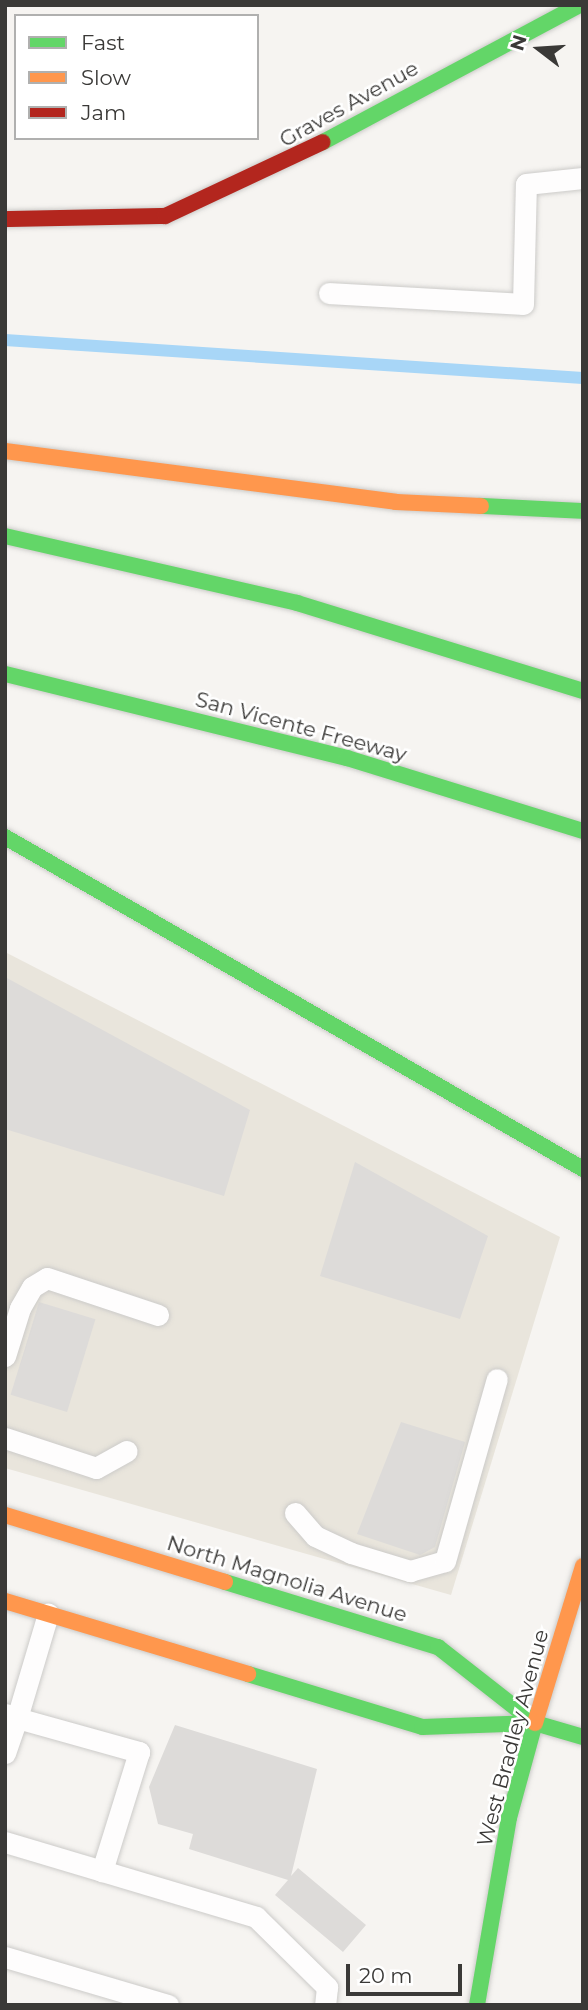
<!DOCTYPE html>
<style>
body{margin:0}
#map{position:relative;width:588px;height:2010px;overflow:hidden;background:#f6f4f1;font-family:Montserrat,sans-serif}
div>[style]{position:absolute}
.built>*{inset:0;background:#e9e5dc}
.stream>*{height:12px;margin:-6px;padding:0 6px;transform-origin:6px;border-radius:6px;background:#a8d6f7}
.building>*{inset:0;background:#dddbd9;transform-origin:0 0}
.roads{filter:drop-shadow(0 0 2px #cccbc9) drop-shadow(0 0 2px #cccbc9)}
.lane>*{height:21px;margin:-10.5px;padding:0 10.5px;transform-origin:10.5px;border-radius:10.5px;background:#fefdfd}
.fast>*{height:16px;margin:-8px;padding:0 8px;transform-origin:8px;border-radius:8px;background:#63d668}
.slow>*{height:16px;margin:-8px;padding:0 8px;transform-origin:8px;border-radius:8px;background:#ff974d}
.jam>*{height:16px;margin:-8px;padding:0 8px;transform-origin:8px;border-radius:8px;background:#b3261e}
span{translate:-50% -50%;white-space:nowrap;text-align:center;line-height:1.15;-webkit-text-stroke:5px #fff;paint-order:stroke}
.street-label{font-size:21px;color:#3a3937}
.frame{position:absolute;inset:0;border:7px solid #3a3937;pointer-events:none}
.legend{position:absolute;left:14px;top:14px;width:245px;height:126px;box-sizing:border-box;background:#fff;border:2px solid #b0b0af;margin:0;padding:9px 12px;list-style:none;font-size:21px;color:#3a3937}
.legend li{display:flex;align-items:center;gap:14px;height:35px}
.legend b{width:35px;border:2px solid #b0b0af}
.north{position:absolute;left:504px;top:14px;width:70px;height:70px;-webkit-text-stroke:5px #fff;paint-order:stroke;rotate:287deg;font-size:19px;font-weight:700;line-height:28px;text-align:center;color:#3a3937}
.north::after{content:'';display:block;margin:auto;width:24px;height:32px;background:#3a3937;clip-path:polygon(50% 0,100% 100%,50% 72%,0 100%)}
.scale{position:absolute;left:346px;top:1964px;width:116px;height:32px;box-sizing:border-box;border:4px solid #3a3937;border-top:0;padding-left:9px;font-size:21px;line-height:24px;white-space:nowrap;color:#3a3937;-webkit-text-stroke:5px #fff;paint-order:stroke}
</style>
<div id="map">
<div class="built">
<i style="clip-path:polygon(5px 952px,560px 1237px,451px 1595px,5px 1468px)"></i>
</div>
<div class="stream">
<i style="left:5px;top:340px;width:579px;rotate:3.76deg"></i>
</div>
<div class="building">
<i style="clip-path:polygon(5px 977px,250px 1110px,224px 1196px,5px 1129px)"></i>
<i style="clip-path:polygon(355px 1162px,488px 1236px,460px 1319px,320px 1276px)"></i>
<i style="left:39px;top:1302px;width:59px;height:97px;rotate:17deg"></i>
<i style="clip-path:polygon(401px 1422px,465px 1442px,435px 1547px,420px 1555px,357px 1534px)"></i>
<i style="clip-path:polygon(175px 1725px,317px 1769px,291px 1876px,298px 1868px,366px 1925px,343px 1952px,275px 1895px,288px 1880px,189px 1849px,193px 1834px,158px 1824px,149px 1787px)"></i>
</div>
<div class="roads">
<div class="lane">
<i style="left:329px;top:293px;width:194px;rotate:3.2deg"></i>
<i style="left:523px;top:304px;width:120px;rotate:-88.6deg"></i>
<i style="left:526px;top:184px;width:57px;rotate:-6deg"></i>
<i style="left:5px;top:1356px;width:50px;rotate:-72.6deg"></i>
<i style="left:20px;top:1308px;width:24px;rotate:-60deg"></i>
<i style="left:32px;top:1287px;width:17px;rotate:-31deg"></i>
<i style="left:47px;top:1278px;width:117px;rotate:18.4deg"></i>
<i style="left:5px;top:1438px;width:96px;rotate:18.2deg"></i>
<i style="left:96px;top:1468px;width:35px;rotate:-29deg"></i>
<i style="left:295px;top:1513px;width:30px;rotate:49deg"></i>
<i style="left:315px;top:1536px;width:40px;rotate:25deg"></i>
<i style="left:351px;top:1553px;width:62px;rotate:17deg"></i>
<i style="left:410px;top:1571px;width:36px;rotate:-16deg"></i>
<i style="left:445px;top:1561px;width:189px;rotate:-74.1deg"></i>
<i style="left:5px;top:1714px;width:13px;rotate:18deg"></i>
<i style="left:17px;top:1718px;width:109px;rotate:-73.4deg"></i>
<i style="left:5px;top:1753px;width:37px;rotate:-71deg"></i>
<i style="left:17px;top:1718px;width:127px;rotate:15.6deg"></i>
<i style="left:139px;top:1752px;width:125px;rotate:107.3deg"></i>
<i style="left:5px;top:1842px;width:262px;rotate:16.6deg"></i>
<i style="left:256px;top:1917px;width:100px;rotate:44.6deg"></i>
<i style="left:327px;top:1987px;width:18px;rotate:96deg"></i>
<i style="left:5px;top:1957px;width:170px;rotate:16.4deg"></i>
</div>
<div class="fast">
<i style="left:323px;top:142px;width:291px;rotate:-28.1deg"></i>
<i style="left:481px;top:506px;width:102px;rotate:2.8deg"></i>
<i style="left:5px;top:536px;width:300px;rotate:12.9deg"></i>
<i style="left:297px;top:603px;width:299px;rotate:17.1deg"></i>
<i style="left:5px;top:674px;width:352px;rotate:13.8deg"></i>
<i style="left:347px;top:758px;width:247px;rotate:17.2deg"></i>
<i style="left:5px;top:837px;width:667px;rotate:29.87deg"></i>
<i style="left:225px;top:1582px;width:223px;rotate:17deg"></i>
<i style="left:438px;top:1647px;width:123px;rotate:38.1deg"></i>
<i style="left:248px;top:1674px;width:182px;rotate:16.9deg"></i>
<i style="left:422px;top:1727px;width:113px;rotate:-2deg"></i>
<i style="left:535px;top:1723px;width:50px;rotate:16.3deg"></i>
<i style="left:477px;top:2005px;width:190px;rotate:-80.3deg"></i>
<i style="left:509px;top:1818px;width:98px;rotate:-74.7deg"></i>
</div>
<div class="slow">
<i style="left:5px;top:451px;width:394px;rotate:7.4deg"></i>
<i style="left:396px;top:502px;width:85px;rotate:2.7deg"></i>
<i style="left:5px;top:1515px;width:230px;rotate:16.9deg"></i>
<i style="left:5px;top:1601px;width:254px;rotate:16.7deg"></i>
<i style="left:535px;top:1723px;width:164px;rotate:-73deg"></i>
</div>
<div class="jam">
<i style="left:5px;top:219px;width:160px;rotate:-1.1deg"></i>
<i style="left:165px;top:216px;width:174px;rotate:-25.1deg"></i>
</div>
</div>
<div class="street-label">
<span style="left:349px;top:104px;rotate:-29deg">Graves Avenue</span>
<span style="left:301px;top:727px;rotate:15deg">San Vicente Freeway</span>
<span style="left:287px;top:1579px;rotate:17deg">North Magnolia Avenue</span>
<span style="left:513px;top:1738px;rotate:-75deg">West Bradley Avenue</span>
</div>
<div class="frame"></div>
<ul class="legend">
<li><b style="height:9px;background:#63d668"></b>Fast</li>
<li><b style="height:9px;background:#ff974d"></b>Slow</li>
<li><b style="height:9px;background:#b3261e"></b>Jam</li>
</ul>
<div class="north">N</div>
<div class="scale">20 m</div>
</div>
